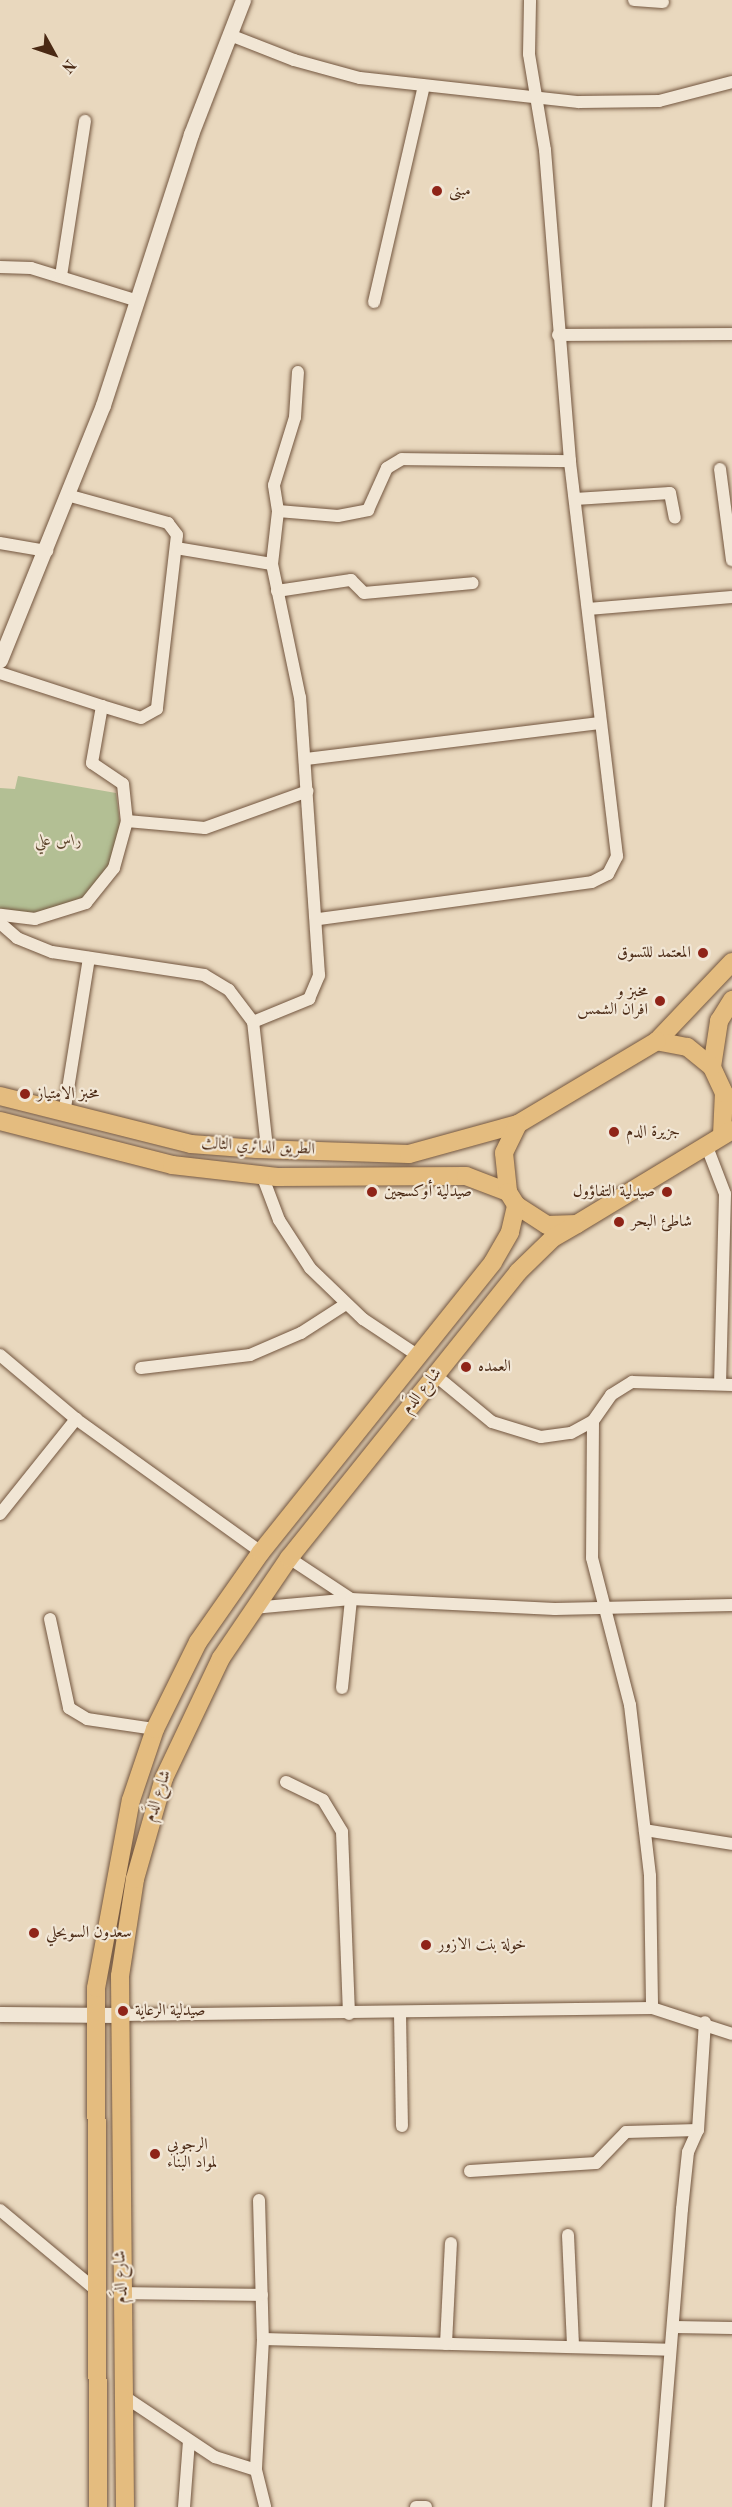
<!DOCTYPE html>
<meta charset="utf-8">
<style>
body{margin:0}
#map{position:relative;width:732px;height:2507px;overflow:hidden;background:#e9d8be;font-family:"Old Standard TT",Amiri,serif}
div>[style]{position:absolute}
.green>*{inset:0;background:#b3bf94}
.roads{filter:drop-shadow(0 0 2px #72553e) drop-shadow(0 0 2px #72553e)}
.minor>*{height:12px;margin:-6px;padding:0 6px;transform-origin:6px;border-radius:6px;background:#f1e6d5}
.tertiary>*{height:15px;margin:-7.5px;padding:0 7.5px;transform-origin:7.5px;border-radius:7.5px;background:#f1e6d5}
.primary>*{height:18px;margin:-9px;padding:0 9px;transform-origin:9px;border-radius:9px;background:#e4bc7f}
.dots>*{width:16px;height:16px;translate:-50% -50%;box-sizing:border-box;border:3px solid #f1e6d5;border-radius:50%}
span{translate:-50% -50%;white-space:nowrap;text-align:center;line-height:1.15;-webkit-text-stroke:4.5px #f1e6d5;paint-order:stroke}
.poi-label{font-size:16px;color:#4a2914}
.left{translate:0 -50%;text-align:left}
.right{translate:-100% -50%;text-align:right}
.park-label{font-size:16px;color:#5f472e;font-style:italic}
.street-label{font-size:16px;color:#4a2914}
.north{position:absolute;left:24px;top:24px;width:60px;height:60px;-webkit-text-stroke:4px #f1e6d5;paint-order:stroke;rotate:130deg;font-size:16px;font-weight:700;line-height:24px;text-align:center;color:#4a2914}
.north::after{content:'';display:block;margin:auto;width:21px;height:27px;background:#4a2914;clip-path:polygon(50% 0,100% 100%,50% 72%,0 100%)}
</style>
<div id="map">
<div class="green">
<i style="clip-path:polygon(18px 776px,116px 793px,120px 824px,112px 867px,95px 890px,62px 913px,0 914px,0 788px,15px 789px)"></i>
</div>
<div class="roads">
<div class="minor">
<i style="left:634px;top:0;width:29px;rotate:4deg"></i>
<i style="left:230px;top:35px;width:69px;rotate:21.3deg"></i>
<i style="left:294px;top:60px;width:68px;rotate:15.3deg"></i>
<i style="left:360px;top:78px;width:220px;rotate:6.3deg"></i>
<i style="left:579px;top:102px;width:80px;rotate:-0.7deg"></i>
<i style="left:659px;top:101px;width:75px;rotate:-14.6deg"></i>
<i style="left:0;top:267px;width:31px;rotate:2deg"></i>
<i style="left:31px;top:268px;width:112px;rotate:17.1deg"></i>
<i style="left:61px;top:276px;width:157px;rotate:-81.2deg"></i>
<i style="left:374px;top:302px;width:222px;rotate:-77deg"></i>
<i style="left:558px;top:335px;width:174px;rotate:-0.3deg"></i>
<i style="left:720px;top:469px;width:92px;rotate:82.5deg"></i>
<i style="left:67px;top:495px;width:105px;rotate:15.5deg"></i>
<i style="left:168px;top:523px;width:15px;rotate:53deg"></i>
<i style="left:177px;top:535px;width:175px;rotate:96.6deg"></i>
<i style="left:157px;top:709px;width:18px;rotate:151deg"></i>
<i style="left:141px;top:718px;width:41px;rotate:-162.9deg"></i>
<i style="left:575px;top:499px;width:95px;rotate:-3.6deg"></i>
<i style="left:670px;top:493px;width:25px;rotate:79deg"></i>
<i style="left:278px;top:511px;width:26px;rotate:-99deg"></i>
<i style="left:274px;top:485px;width:71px;rotate:-72.8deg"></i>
<i style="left:295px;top:417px;width:45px;rotate:-86.2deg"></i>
<i style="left:0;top:543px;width:48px;rotate:9.7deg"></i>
<i style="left:176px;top:548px;width:97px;rotate:9.5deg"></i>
<i style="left:277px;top:591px;width:75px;rotate:-8.5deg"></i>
<i style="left:351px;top:580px;width:18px;rotate:45deg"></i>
<i style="left:364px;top:593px;width:109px;rotate:-5.2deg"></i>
<i style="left:588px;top:609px;width:144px;rotate:-4.8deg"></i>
<i style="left:0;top:673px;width:107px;rotate:17.9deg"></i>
<i style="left:102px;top:706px;width:58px;rotate:100deg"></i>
<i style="left:92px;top:763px;width:37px;rotate:34deg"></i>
<i style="left:123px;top:784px;width:37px;rotate:84deg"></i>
<i style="left:127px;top:821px;width:49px;rotate:105.5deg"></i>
<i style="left:114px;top:868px;width:45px;rotate:128.7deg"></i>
<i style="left:86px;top:903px;width:53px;rotate:162.6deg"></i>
<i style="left:35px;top:919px;width:35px;rotate:-173deg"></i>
<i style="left:306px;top:759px;width:296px;rotate:-7deg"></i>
<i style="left:127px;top:821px;width:78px;rotate:5.1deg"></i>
<i style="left:205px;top:828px;width:109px;rotate:-19.8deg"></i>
<i style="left:319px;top:919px;width:275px;rotate:-7.7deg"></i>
<i style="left:592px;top:882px;width:18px;rotate:-27deg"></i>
<i style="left:608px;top:874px;width:20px;rotate:-63deg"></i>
<i style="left:617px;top:856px;width:398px;rotate:-96.8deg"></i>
<i style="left:570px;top:461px;width:312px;rotate:-94.6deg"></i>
<i style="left:545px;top:150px;width:97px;rotate:-99.5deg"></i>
<i style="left:529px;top:54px;width:54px;rotate:-88.9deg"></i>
<i style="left:0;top:923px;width:23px;rotate:41deg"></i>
<i style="left:17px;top:938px;width:38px;rotate:22deg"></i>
<i style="left:52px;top:952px;width:154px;rotate:8.6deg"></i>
<i style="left:204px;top:975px;width:29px;rotate:31deg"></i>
<i style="left:229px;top:990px;width:40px;rotate:53deg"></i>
<i style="left:64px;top:1114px;width:158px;rotate:-80.9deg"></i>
<i style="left:707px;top:1147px;width:50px;rotate:69deg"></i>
<i style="left:725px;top:1194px;width:190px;rotate:91.5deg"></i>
<i style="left:267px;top:1148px;width:127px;rotate:-96.3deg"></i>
<i style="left:253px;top:1022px;width:61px;rotate:-22.3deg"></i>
<i style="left:309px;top:999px;width:26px;rotate:-67deg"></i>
<i style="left:319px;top:975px;width:278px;rotate:-93.9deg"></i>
<i style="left:300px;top:698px;width:137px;rotate:-101.8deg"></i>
<i style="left:272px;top:564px;width:53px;rotate:-83.5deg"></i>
<i style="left:278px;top:511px;width:60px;rotate:4.8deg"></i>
<i style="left:338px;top:516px;width:31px;rotate:-11deg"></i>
<i style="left:368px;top:510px;width:46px;rotate:-65.7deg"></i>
<i style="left:387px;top:468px;width:17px;rotate:-31deg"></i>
<i style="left:402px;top:459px;width:168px;rotate:0.7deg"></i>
<i style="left:262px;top:1175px;width:48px;rotate:69.3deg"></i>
<i style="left:279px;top:1220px;width:57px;rotate:57.1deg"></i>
<i style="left:310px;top:1268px;width:74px;rotate:43.9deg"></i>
<i style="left:363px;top:1319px;width:65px;rotate:33.7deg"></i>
<i style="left:0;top:1355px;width:99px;rotate:40.1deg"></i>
<i style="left:76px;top:1419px;width:228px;rotate:35.7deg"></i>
<i style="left:141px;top:1368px;width:110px;rotate:-6.8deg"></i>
<i style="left:250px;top:1355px;width:56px;rotate:-23.3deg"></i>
<i style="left:301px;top:1333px;width:54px;rotate:-32.8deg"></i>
<i style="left:435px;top:1375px;width:74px;rotate:39.5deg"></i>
<i style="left:492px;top:1422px;width:51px;rotate:17deg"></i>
<i style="left:541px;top:1437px;width:30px;rotate:-8deg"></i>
<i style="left:571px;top:1433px;width:25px;rotate:-29deg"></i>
<i style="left:593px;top:1421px;width:32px;rotate:-55deg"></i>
<i style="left:611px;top:1395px;width:25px;rotate:-32deg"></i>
<i style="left:632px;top:1382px;width:100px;rotate:1.7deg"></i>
<i style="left:593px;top:1421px;width:137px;rotate:90.4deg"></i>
<i style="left:592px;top:1558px;width:152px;rotate:75.5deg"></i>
<i style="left:630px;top:1705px;width:172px;rotate:83.3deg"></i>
<i style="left:650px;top:1876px;width:132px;rotate:89.1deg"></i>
<i style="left:0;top:1514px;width:122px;rotate:-51.3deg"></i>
<i style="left:289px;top:1558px;width:74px;rotate:33.5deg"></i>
<i style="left:253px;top:1608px;width:98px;rotate:-5.2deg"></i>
<i style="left:351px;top:1599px;width:204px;rotate:2.8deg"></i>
<i style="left:555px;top:1609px;width:177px;rotate:-1.3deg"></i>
<i style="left:50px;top:1619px;width:91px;rotate:77.9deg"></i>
<i style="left:69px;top:1708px;width:21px;rotate:31deg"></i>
<i style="left:87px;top:1719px;width:69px;rotate:8.4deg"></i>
<i style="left:342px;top:1688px;width:89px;rotate:-84.2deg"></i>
<i style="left:286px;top:1782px;width:41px;rotate:25.9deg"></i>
<i style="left:323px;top:1800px;width:37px;rotate:59deg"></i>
<i style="left:342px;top:1832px;width:182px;rotate:87.8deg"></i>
<i style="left:645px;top:1830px;width:88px;rotate:9.1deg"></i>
<i style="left:400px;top:2013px;width:113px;rotate:89deg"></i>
<i style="left:118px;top:2015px;width:534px;rotate:-0.75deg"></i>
<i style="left:652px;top:2008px;width:84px;rotate:18deg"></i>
<i style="left:470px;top:2171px;width:126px;rotate:-3.6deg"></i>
<i style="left:596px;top:2163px;width:43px;rotate:-45.9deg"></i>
<i style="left:626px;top:2132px;width:72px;rotate:-1.6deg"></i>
<i style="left:259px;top:2200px;width:139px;rotate:88.4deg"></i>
<i style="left:263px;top:2339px;width:131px;rotate:93.1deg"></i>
<i style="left:256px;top:2470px;width:38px;rotate:76deg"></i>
<i style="left:0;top:2210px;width:125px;rotate:39.8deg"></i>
<i style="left:568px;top:2235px;width:112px;rotate:87.4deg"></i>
<i style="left:121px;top:2293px;width:141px;rotate:0.8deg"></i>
<i style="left:674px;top:2327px;width:58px;rotate:1deg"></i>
<i style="left:263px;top:2339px;width:407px;rotate:1.5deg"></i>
<i style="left:446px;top:2344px;width:101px;rotate:-87.2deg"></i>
<i style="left:122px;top:2395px;width:112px;rotate:33.7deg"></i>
<i style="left:215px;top:2457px;width:43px;rotate:17.6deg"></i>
<i style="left:184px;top:2507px;width:66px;rotate:-85.7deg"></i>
<i style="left:416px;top:2507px;width:10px"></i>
<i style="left:658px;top:2507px;width:299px;rotate:-85.4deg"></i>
<i style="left:682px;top:2209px;width:57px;rotate:-84deg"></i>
<i style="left:688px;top:2152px;width:24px;rotate:-66deg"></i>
<i style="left:698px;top:2130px;width:108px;rotate:-86.3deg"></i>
</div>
<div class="tertiary">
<i style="left:0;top:660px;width:275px;rotate:-68deg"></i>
<i style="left:103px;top:405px;width:285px;rotate:-72deg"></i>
<i style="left:191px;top:134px;width:144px;rotate:-68.8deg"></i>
<i style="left:0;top:2014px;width:118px;rotate:0.5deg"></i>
</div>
<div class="primary">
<i style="left:657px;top:1041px;width:109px;rotate:-46.5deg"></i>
<i style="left:712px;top:1067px;width:47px;rotate:-81.3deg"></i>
<i style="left:719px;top:1021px;width:25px;rotate:-58deg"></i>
<i style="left:0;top:1096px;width:197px;rotate:14.1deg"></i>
<i style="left:191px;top:1144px;width:66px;rotate:4.3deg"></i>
<i style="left:257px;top:1149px;width:152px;rotate:1.9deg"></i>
<i style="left:409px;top:1154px;width:113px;rotate:-15.4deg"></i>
<i style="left:0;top:1121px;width:178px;rotate:14.3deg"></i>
<i style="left:172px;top:1165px;width:106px;rotate:6.5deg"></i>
<i style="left:277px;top:1177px;width:189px;rotate:-0.3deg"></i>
<i style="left:466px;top:1176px;width:45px;rotate:20.9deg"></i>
<i style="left:722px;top:1135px;width:42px;rotate:-87.3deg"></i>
<i style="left:724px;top:1093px;width:29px;rotate:-115deg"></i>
<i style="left:712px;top:1067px;width:32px;rotate:-141deg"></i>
<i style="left:687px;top:1047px;width:31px;rotate:-169deg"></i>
<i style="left:657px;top:1041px;width:162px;rotate:149.2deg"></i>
<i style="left:518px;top:1124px;width:32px;rotate:116deg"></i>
<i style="left:504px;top:1153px;width:39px;rotate:84deg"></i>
<i style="left:508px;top:1192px;width:15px;rotate:58deg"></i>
<i style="left:516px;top:1205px;width:37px;rotate:33deg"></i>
<i style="left:547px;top:1225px;width:30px;rotate:-2deg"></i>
<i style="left:577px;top:1224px;width:181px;rotate:-31.2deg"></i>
<i style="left:98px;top:2507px;width:519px;rotate:-90.22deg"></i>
<i style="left:96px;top:1988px;width:191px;rotate:-79.5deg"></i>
<i style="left:131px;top:1800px;width:75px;rotate:-71.3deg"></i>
<i style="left:155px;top:1729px;width:97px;rotate:-63.7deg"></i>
<i style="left:198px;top:1642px;width:110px;rotate:-55deg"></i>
<i style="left:261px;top:1552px;width:371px;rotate:-51.3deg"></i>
<i style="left:493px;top:1262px;width:34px;rotate:-60deg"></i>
<i style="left:510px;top:1232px;width:28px;rotate:-77deg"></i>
<i style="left:125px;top:2507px;width:531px;rotate:-90.54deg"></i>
<i style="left:120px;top:1976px;width:98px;rotate:-81.2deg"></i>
<i style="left:135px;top:1879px;width:105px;rotate:-74deg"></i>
<i style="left:164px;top:1778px;width:133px;rotate:-64.6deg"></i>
<i style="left:221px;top:1658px;width:121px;rotate:-55.8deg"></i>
<i style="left:289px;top:1558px;width:366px;rotate:-51.3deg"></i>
<i style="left:518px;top:1272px;width:49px;rotate:-44.2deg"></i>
<i style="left:553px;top:1238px;width:28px;rotate:-30deg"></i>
</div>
</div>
<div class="dots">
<i style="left:437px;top:191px;background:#8f2418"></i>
<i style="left:703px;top:953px;background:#8f2418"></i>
<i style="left:660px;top:1001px;background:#8f2418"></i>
<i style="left:25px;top:1094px;background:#8f2418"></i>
<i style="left:614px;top:1132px;background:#8f2418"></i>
<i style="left:372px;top:1192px;background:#8f2418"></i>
<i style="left:667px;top:1192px;background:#8f2418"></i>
<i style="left:619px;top:1222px;background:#8f2418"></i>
<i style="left:466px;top:1367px;background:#8f2418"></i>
<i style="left:34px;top:1933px;background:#8f2418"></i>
<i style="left:426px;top:1945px;background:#8f2418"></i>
<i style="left:123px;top:2011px;background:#8f2418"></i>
<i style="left:155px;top:2154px;background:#8f2418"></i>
</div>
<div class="poi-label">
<span class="left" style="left:449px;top:191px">مبنى</span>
<span class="right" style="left:691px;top:953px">المعتمد للتسوق</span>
<span class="right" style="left:648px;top:1001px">مخبز و<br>افران الشمس</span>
<span class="left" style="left:37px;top:1094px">مخبز اﻻمتياز</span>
<span class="left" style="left:626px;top:1132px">جزيرة الدم</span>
<span class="left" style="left:384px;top:1192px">صيدلية أوكسجين</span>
<span class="right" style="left:655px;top:1192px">صيدلية التفاؤول</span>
<span class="left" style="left:631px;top:1222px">شاطئ البحر</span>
<span class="left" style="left:478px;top:1367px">العمده</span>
<span class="left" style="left:46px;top:1933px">سعدون السويحلي</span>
<span class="left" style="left:438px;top:1945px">خولة بنت الازور</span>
<span class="left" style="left:135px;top:2011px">صيدلية الرعاية</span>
<span class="left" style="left:167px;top:2154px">الرجوبي<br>لمواد البناء</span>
</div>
<div class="park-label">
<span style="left:58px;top:841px">راس علي</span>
</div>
<div class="street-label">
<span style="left:258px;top:1147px;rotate:3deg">الطريق الدائري الثالث</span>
<span style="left:422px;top:1391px;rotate:-51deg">شارع الدَم</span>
<span style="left:158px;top:1796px;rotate:-71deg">شارع الدَم</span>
<span style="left:121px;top:2277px;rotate:-91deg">شارع الدَم</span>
</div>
<div class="north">N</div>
</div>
